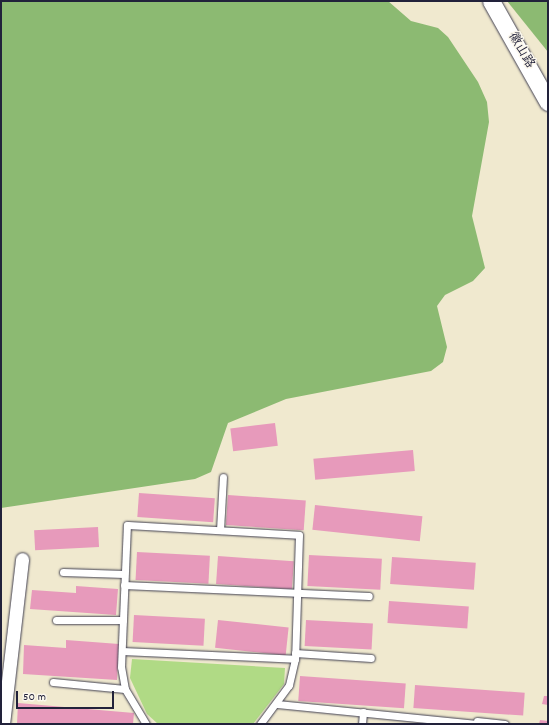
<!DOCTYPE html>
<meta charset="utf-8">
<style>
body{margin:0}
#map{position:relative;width:549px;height:725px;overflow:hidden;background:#f0e9cf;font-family:Dekko,"LXGW WenKai TC",sans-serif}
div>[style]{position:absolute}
.green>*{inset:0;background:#b0da85}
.forest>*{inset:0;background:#8cba72}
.building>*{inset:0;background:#e79abb;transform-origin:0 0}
.roads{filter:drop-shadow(0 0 1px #414051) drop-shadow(0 0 1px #414051)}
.service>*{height:7px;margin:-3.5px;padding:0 3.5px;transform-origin:3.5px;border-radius:3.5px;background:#fff}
.minor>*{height:13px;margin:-6.5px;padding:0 6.5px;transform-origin:6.5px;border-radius:6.5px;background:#fff}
.tertiary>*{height:17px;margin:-8.5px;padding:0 8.5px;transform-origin:8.5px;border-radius:8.5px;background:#fff}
span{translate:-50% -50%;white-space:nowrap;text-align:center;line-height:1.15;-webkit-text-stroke:3px #fbf7ec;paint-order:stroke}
.street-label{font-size:13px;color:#22223b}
.frame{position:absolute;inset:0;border:2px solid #22223b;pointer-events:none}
.scale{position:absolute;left:16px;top:691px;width:98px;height:18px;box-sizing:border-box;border:2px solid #22223b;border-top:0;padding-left:5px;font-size:12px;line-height:14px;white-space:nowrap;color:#22223b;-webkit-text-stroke:3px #fbf7ec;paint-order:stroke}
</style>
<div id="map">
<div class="green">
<i style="clip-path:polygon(132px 659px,285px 668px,284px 684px,253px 724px,158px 724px,147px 714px,130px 678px)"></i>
</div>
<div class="forest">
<i style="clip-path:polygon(1px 1px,388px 1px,411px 21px,438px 28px,448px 37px,478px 82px,487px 102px,489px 122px,472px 216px,485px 268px,473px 281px,445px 295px,437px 306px,447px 347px,443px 362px,431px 371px,286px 399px,228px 423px,211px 472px,195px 479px,1px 508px)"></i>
<i style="clip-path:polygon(507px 1px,548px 1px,548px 52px)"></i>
</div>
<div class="building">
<i style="left:275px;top:423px;width:23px;height:45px;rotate:83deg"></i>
<i style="left:413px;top:450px;width:21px;height:100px;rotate:85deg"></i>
<i style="left:139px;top:493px;width:76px;height:24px;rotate:4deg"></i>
<i style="left:228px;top:495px;width:78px;height:30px;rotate:4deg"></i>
<i style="left:315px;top:505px;width:108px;height:25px;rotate:6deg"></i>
<i style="left:98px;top:527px;width:20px;height:64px;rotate:87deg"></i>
<i style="left:137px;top:552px;width:73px;height:28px;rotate:3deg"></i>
<i style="left:309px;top:555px;width:73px;height:31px;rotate:3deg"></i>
<i style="left:218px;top:556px;width:76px;height:28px;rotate:4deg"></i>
<i style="left:392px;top:557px;width:84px;height:27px;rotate:4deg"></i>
<i style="clip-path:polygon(76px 586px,118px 589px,116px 615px,30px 609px,32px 590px,76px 593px)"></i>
<i style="left:389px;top:601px;width:80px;height:22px;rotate:4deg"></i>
<i style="left:134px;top:615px;width:71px;height:27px;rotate:3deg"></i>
<i style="left:218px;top:620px;width:71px;height:28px;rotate:6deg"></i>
<i style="left:306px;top:620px;width:67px;height:26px;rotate:3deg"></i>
<i style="clip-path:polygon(66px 640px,119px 644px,117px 680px,23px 674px,24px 645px,66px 648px)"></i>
<i style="left:300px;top:676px;width:106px;height:25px;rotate:4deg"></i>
<i style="left:415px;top:685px;width:110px;height:23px;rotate:4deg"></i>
<i style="clip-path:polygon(544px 696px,548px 696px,548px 705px,542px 704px)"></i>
<i style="clip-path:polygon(18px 703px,134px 713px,133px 724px,17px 724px)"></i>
<i style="clip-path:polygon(540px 720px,548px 721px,548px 724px,539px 724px)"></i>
</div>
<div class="roads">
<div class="service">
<i style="left:220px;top:530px;width:53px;rotate:-86.8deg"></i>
<i style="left:63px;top:572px;width:61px;rotate:1.9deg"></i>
<i style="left:124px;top:585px;width:245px;rotate:2.6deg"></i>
<i style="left:56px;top:620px;width:67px"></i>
<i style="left:122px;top:651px;width:173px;rotate:2.6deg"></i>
<i style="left:295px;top:653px;width:76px;rotate:3.8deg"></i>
<i style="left:53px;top:682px;width:72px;rotate:5.6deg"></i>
<i style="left:277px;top:704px;width:201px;rotate:5.7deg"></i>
<i style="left:477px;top:721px;width:28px;rotate:6deg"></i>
<i style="left:146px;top:724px;width:41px;rotate:-121deg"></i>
<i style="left:125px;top:689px;width:22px;rotate:-100deg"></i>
<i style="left:121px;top:667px;width:142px;rotate:-87.6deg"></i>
<i style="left:127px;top:525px;width:172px;rotate:3.3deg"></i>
<i style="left:299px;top:535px;width:124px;rotate:91.8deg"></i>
<i style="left:295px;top:659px;width:27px;rotate:103deg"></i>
<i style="left:289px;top:685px;width:49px;rotate:126.6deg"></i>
<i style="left:362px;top:724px;width:12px;rotate:-85deg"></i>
</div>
<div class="minor">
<i style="left:3px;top:724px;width:166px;rotate:-83.4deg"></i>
</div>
<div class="tertiary">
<i style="left:491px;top:1px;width:116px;rotate:60.6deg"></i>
</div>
</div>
<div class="street-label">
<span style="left:520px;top:51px;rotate:60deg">徽山路</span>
</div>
<div class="frame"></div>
<div class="scale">50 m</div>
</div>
